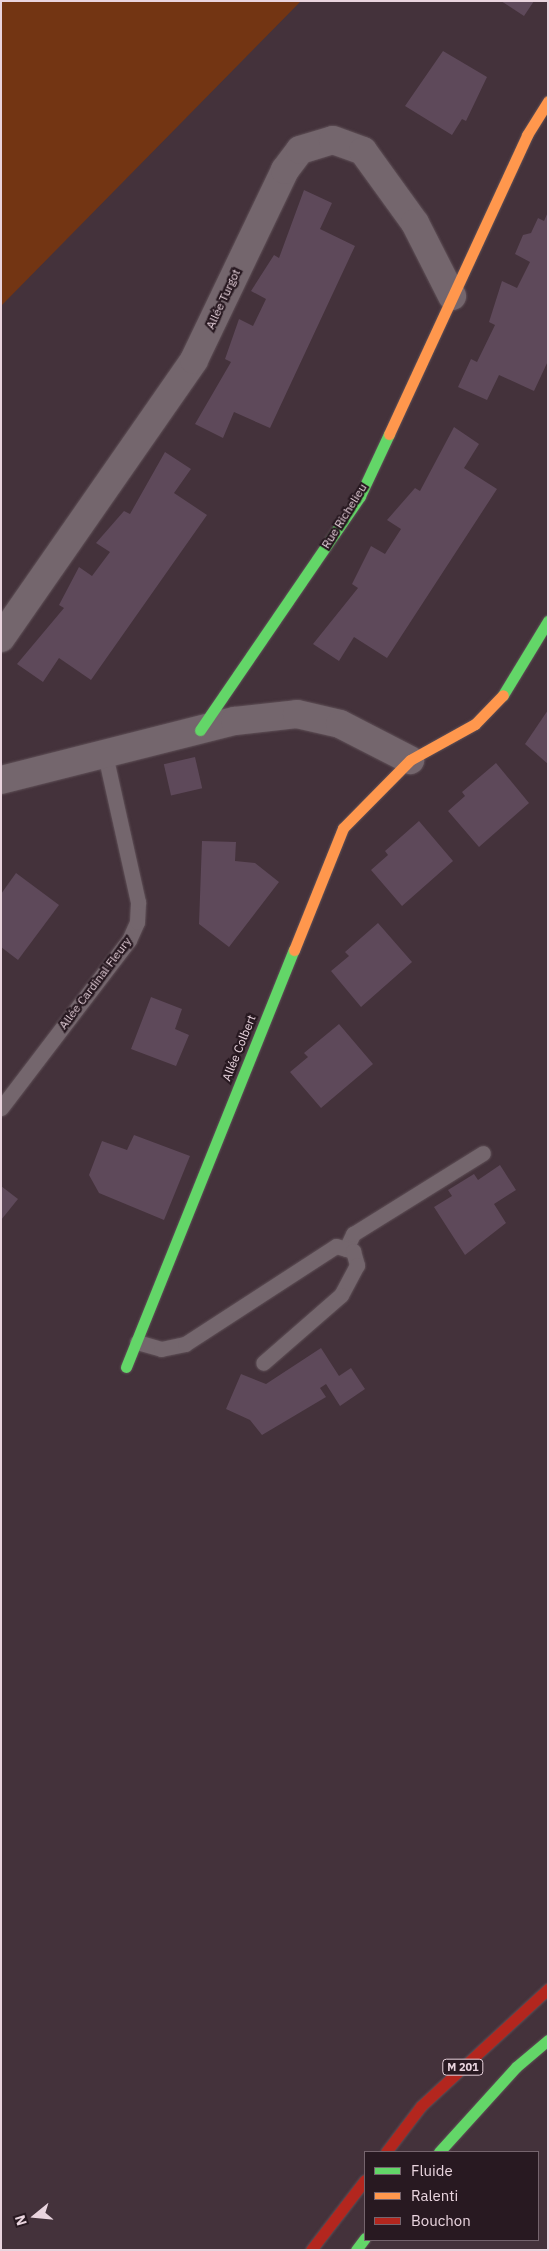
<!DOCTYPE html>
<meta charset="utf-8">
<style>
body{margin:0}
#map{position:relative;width:549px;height:2251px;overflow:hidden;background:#44323b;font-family:"IBM Plex Sans",sans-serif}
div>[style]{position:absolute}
.green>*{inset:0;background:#733513}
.building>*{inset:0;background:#5e495a;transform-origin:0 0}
.roads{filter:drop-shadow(0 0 1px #5f5057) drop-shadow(0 0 1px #5f5057)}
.lane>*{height:15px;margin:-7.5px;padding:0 7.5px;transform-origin:7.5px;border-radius:7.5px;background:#74666d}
.street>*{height:28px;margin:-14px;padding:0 14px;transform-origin:14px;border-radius:14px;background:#74666d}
.fast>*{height:11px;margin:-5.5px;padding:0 5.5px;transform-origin:5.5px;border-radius:5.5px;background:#63d668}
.slow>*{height:11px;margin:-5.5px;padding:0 5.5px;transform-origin:5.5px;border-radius:5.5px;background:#ff974d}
.jam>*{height:11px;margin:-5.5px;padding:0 5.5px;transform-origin:5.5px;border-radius:5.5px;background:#b3261e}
span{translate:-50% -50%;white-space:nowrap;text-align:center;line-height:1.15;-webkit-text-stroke:4.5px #281921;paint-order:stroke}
.shield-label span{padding:1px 4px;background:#281921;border:1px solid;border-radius:4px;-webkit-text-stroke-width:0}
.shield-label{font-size:11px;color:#e9d4de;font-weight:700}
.street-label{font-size:12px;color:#e9d4de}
.frame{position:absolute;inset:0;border:2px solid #e9d4de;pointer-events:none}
.legend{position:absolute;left:364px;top:2151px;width:175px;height:90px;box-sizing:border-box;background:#281921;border:1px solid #75646d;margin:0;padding:6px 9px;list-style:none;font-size:15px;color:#e9d4de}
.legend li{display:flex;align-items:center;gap:10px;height:25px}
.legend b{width:25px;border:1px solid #75646d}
.north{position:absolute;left:10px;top:2191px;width:50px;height:50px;-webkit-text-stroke:4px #281921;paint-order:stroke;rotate:253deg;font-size:14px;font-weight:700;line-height:20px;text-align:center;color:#e9d4de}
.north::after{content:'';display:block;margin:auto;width:18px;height:22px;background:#e9d4de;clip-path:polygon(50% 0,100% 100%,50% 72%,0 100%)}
</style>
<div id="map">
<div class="green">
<i style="clip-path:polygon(1px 1px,301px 1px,1px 306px)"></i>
</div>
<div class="building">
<i style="clip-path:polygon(501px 1px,534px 1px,524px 16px)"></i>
<i style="clip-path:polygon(443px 51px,487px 77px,466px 121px,462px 119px,452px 135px,405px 106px)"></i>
<i style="clip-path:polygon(304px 190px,332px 203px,320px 229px,355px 246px,270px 428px,234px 412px,223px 438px,195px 424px,231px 362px,225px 359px,239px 319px,253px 326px,266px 299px,251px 291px,274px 255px,279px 258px)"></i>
<i style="clip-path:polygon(548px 212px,548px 361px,534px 391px,499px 375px,487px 400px,458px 387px,471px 359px,477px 362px,495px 325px,489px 322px,502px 281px,517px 288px,530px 262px,515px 254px,523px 235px,531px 233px,538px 218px,544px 221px)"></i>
<i style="clip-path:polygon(454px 427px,479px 444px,464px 468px,497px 489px,387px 658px,354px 637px,339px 661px,313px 644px,358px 588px,352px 584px,371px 546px,385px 554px,401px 529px,387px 520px,415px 488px,420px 491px)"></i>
<i style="clip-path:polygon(165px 452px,191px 469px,174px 493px,207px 515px,91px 680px,59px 658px,43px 682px,17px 664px,64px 608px,59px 605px,79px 567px,92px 576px,110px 552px,96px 543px,124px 511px,130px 514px)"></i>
<i style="clip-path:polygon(548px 710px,548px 764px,525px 744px)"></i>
<i style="left:195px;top:757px;width:32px;height:32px;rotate:77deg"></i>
<i style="clip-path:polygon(496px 763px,529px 803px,479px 847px,448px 811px,465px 796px,462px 792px)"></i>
<i style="clip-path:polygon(419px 821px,453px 861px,402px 906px,371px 870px,388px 855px,385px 851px)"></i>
<i style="clip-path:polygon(202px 841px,236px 842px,235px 861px,255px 863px,279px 882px,229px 947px,199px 924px)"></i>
<i style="clip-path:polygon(16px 873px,59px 905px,18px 960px,1px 947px,1px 894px)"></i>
<i style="clip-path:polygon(378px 923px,412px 962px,361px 1007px,331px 971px,349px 956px,345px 952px)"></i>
<i style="clip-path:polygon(151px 997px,182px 1009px,175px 1029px,189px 1035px,176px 1066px,131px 1049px)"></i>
<i style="clip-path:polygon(339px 1024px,373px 1064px,321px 1108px,290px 1072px,308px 1057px,304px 1053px)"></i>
<i style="clip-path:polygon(134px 1135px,190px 1156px,164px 1220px,99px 1193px,89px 1175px,102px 1141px,127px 1150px)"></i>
<i style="clip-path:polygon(500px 1165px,516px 1190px,494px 1204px,506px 1223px,465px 1255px,434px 1207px,452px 1196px,448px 1190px,474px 1174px,478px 1180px)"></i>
<i style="clip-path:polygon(1px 1186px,18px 1199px,1px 1220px)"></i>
<i style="clip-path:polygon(321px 1348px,339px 1376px,351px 1368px,365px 1389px,340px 1406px,326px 1384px,320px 1388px,326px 1397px,262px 1435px,250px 1420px,226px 1409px,241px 1374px,266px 1384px)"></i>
</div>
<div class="roads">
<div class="lane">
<i style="left:1px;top:1108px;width:211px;rotate:-52.7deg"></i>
<i style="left:129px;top:940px;width:20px;rotate:-66deg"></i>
<i style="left:137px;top:922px;width:20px;rotate:-87deg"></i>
<i style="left:138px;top:902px;width:152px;rotate:-102.6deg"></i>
<i style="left:346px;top:1249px;width:17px;rotate:-65deg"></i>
<i style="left:353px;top:1234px;width:153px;rotate:-31.9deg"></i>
<i style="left:137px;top:1342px;width:25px;rotate:16deg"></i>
<i style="left:161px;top:1349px;width:25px;rotate:-12deg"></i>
<i style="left:185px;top:1344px;width:180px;rotate:-33deg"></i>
<i style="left:336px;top:1246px;width:18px;rotate:16deg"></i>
<i style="left:353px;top:1251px;width:15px;rotate:74deg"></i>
<i style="left:357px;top:1265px;width:34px;rotate:118deg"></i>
<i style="left:341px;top:1295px;width:103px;rotate:138.9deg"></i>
</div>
<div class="street">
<i style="left:1px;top:638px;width:338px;rotate:-55.2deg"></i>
<i style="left:194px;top:360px;width:211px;rotate:-64.4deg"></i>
<i style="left:285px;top:170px;width:25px;rotate:-53deg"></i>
<i style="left:300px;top:150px;width:34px;rotate:-17deg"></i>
<i style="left:333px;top:140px;width:32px;rotate:20deg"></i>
<i style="left:363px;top:151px;width:89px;rotate:54.2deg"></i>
<i style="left:415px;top:223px;width:82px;rotate:63.1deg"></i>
<i style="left:1px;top:780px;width:241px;rotate:-14.2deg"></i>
<i style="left:235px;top:721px;width:62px;rotate:-6.4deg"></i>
<i style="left:297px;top:714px;width:44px;rotate:13.1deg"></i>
<i style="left:340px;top:724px;width:79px;rotate:27.2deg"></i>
</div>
<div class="fast">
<i style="left:503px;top:695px;width:87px;rotate:-58.7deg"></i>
<i style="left:200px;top:730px;width:283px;rotate:-55.6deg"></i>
<i style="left:360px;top:496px;width:68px;rotate:-64.9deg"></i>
<i style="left:126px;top:1367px;width:450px;rotate:-68.1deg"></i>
<i style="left:439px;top:2152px;width:115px;rotate:-47.8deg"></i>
<i style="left:516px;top:2067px;width:42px;rotate:-40.2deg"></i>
<i style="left:356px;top:2250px;width:15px;rotate:-53deg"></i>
</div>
<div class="slow">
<i style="left:389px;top:434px;width:329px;rotate:-65.2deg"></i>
<i style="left:527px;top:135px;width:40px;rotate:-58deg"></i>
<i style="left:294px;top:950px;width:131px;rotate:-68.1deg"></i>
<i style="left:343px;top:828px;width:95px;rotate:-45.4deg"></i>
<i style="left:410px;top:760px;width:74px;rotate:-29deg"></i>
<i style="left:475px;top:724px;width:40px;rotate:-46deg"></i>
</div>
<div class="jam">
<i style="left:386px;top:2152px;width:58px;rotate:-52.7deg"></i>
<i style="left:421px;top:2106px;width:173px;rotate:-42.7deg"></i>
<i style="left:311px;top:2250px;width:88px;rotate:-52.4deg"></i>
</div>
</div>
<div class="shield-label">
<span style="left:463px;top:2067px">M 201</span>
</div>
<div class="street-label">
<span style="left:223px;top:299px;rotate:-65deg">Allée Turgot</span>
<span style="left:344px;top:516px;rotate:-58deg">Rue Richelieu</span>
<span style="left:95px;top:983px;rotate:-53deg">Allée Cardinal Fleury</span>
<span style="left:239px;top:1048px;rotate:-68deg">Allée Colbert</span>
</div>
<div class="frame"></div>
<ul class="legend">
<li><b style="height:6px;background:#63d668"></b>Fluide</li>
<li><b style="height:6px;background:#ff974d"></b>Ralenti</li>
<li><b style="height:6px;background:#b3261e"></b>Bouchon</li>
</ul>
<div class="north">N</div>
</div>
